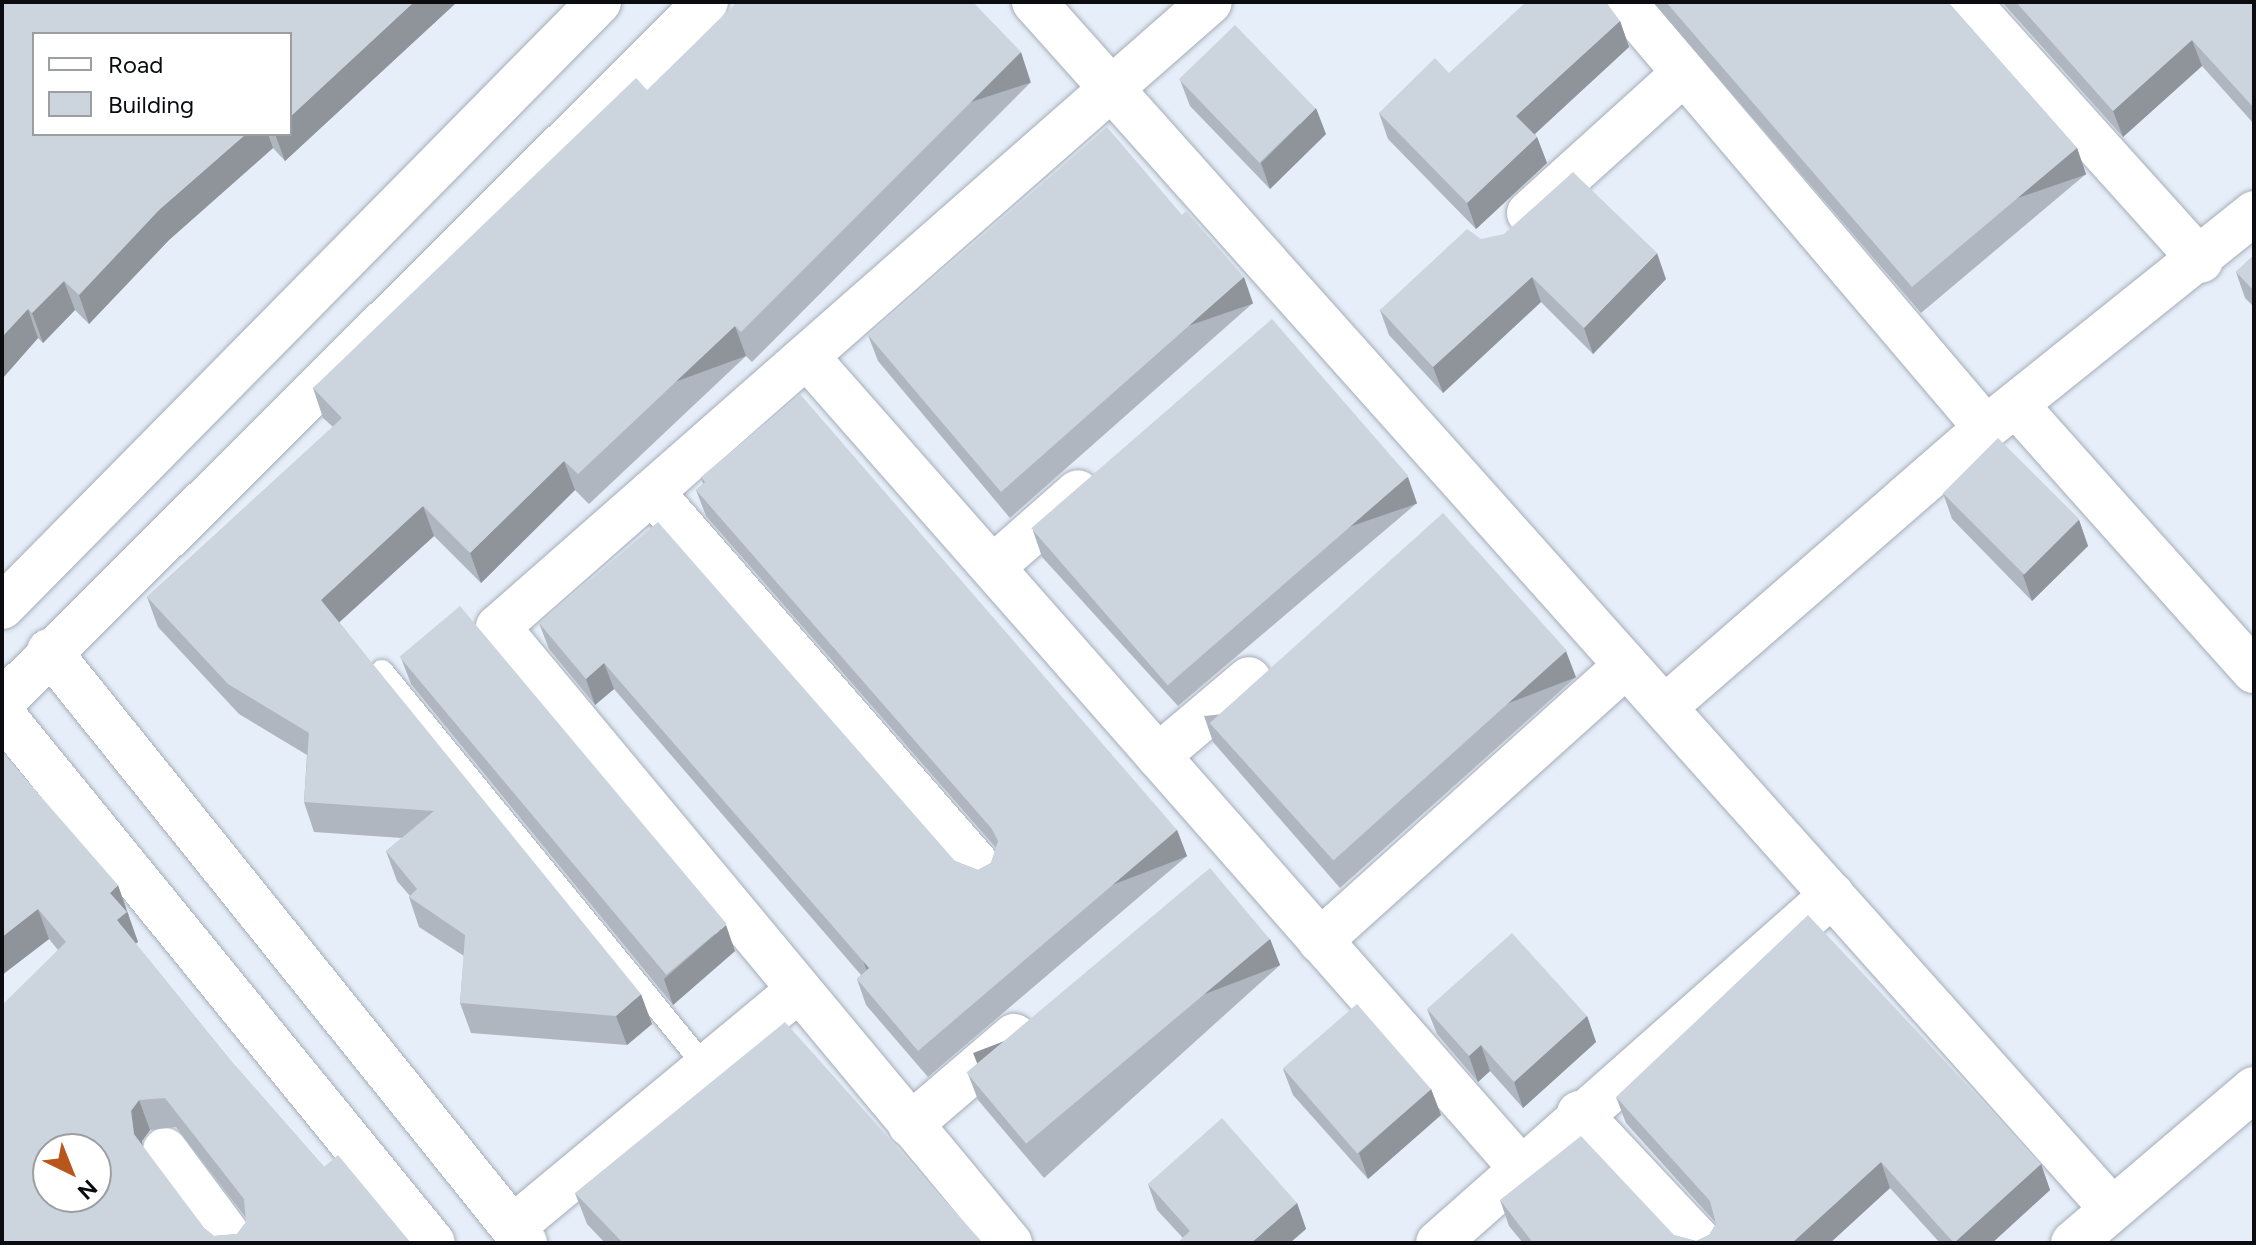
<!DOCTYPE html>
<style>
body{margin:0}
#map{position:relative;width:2256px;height:1245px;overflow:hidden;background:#e6eef9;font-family:Figtree,sans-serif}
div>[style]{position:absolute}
.roads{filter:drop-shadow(0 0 2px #a5adb7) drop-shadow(0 0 2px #a5adb7)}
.lane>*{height:22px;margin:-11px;padding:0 11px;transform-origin:11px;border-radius:11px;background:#fff}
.street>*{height:44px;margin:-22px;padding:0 22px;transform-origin:22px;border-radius:22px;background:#fff}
.secondary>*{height:44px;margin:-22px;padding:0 22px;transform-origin:22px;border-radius:22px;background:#fff}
.wall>*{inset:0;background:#afb6bf}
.shaded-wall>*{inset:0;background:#8f949b;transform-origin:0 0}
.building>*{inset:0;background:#ccd4de;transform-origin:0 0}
span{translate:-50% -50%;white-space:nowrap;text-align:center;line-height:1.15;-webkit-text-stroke:8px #fff;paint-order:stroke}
.frame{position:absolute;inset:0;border:4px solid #0a0c10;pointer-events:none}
.legend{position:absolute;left:32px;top:32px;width:260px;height:104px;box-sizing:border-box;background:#fff;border:2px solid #9d9e9f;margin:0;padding:10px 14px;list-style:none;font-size:24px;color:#0a0c10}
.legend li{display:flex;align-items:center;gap:16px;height:40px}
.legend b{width:40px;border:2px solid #9d9e9f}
.north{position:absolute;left:32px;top:1133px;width:80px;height:80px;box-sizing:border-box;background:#fff;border:2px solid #9d9e9f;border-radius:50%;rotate:137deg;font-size:22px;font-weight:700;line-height:32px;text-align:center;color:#0a0c10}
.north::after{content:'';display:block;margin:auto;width:28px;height:36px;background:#b9561c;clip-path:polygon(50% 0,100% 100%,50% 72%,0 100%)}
</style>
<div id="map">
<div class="roads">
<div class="lane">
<i style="left:382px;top:671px;width:509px;rotate:50.74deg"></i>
</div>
<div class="street">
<i style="left:1034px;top:2px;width:1618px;rotate:48.23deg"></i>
<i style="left:1624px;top:2px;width:559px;rotate:49.64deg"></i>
<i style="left:1968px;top:2px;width:348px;rotate:48deg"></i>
<i style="left:1529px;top:213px;width:209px;rotate:-42.1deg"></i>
<i style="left:808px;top:358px;width:1076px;rotate:48.65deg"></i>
<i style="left:2016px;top:405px;width:357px;rotate:48.2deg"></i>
<i style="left:652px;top:492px;width:503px;rotate:48.87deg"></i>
<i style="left:993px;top:567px;width:113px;rotate:-41.4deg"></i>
<i style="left:1666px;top:706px;width:424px;rotate:-41deg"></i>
<i style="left:1986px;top:428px;width:344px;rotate:-38.7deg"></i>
<i style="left:1158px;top:756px;width:119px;rotate:-40.2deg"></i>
<i style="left:1320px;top:941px;width:412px;rotate:-42deg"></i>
<i style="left:1579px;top:1113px;width:178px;rotate:46.8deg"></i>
<i style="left:910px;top:1125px;width:137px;rotate:-40.6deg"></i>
<i style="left:165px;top:1150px;width:116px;rotate:53.4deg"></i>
<i style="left:513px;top:1227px;width:371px;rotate:-39.7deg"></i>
<i style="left:1010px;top:1243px;width:801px;rotate:-129.73deg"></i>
<i style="left:498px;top:627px;width:947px;rotate:-41.28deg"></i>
<i style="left:1438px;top:1243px;width:526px;rotate:-41.45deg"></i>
</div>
<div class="secondary">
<i style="left:2px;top:607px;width:850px;rotate:-45.38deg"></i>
<i style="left:49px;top:651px;width:760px;rotate:51.2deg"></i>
<i style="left:2px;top:702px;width:993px;rotate:-44.84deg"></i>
<i style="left:2px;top:714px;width:682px;rotate:50.83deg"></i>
<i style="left:2073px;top:1243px;width:238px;rotate:-40.4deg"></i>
</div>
</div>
<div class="wall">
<i style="clip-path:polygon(evenodd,2px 2px,457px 2px,285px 161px,273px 148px,169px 240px,89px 324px,75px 310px,43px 343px,38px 338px,2px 379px,2px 2px,290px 34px,290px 134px,34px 134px,290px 34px)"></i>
<i style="clip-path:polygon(1653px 2px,1948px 2px,2077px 148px,2086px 174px,1921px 313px)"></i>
<i style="clip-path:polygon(2002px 2px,2254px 2px,2254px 124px,2202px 66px,2123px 137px)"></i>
<i style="clip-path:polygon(1620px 21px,1629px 47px,1535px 134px,1537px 137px,1547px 163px,1476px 229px,1388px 139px,1379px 113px,1449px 73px)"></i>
<i style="clip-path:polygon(1180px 80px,1326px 134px,1270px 189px,1190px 106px)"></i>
<i style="clip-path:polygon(1031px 82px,752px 362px,746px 356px,589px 504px,575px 490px,481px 583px,434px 536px,339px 622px,652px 1024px,627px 1045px,471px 1033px,460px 1003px,464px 956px,419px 927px,409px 897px,410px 896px,397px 881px,386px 851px,402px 838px,314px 832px,304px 802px,307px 755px,239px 714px,158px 627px,147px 597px,333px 427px,323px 418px,313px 388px,647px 90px)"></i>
<i style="clip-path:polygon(1481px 239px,1666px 279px,1593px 354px,1541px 302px,1443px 393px,1389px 335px,1380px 310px)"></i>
<i style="clip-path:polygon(2254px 255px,2254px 307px,2245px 298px,2236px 272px)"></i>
<i style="clip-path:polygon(1253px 303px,1010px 518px,878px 361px,868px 335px)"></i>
<i style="clip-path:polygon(701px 477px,1177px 830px,1187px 856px,928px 1077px,866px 1005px,857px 979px,861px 975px,614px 689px,595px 705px,549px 649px,539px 623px,955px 861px,978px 870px,991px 863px,996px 848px,706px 516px,696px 490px,703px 484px)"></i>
<i style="clip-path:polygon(1943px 493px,2079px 520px,2088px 546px,2032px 601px,1952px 519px)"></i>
<i style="clip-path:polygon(1417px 503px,1178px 706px,1042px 557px,1033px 531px)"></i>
<i style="clip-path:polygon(401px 658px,735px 951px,673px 1005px,411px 684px)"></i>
<i style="clip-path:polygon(1576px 677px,1340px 888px,1213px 742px,1204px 716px)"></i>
<i style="clip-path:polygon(evenodd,2px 752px,129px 915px,128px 916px,138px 942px,135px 943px,231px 1061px,324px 1167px,411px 1243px,2px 1243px,58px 950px,49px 939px,2px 975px,2px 752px,176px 1127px,246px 1218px,246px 1222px,237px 1234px,214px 1236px,204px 1228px,142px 1146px,142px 1141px,150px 1130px,176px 1127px)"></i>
<i style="clip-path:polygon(1270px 939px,1280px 965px,1044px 1178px,978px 1100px,968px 1074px)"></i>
<i style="clip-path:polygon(1427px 1009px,1587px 1016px,1596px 1042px,1523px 1108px,1490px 1071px,1478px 1082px,1437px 1034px)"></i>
<i style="clip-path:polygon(1283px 1069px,1431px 1089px,1441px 1115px,1368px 1179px,1293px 1095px)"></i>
<i style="clip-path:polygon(1616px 1097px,2041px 1164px,2050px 1190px,1992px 1243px,1940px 1243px,1890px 1188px,1830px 1243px,1523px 1243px,1509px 1226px,1500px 1200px,1674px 1235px,1696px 1241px,1709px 1235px,1716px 1224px,1715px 1222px,1626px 1123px)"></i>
<i style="clip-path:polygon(1148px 1184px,1297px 1203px,1306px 1229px,1183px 1238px,1157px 1210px)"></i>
<i style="clip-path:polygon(575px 1193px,983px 1243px,605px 1243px,587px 1224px)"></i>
</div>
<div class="shaded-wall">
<i style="clip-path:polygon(414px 2px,457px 2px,285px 161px,275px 134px,290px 134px,290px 117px)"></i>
<i style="clip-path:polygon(1620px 21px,1629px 47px,1526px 142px,1516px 116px)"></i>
<i style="clip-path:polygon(2192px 40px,2202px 66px,2123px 137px,2113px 111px)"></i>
<i style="left:1021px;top:52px;width:32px;height:396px;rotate:72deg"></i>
<i style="clip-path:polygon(1316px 108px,1326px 134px,1270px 189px,1261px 163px)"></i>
<i style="clip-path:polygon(246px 134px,268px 134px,273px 148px,169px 240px,89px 324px,79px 295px,159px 210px)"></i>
<i style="clip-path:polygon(1537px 137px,1547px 163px,1476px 229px,1467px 203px)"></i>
<i style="left:2077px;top:148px;width:28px;height:216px;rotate:71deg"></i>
<i style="clip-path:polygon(1657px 253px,1666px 279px,1593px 354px,1584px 328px)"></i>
<i style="left:1244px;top:277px;width:28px;height:324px;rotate:71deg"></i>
<i style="clip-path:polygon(1532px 277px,1541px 302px,1443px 393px,1433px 367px)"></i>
<i style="clip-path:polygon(64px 281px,75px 310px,43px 343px,32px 313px)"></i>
<i style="clip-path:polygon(28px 309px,38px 338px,2px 379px,2px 337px)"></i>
<i style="left:735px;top:326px;width:32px;height:216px;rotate:70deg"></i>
<i style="clip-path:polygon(564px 461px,575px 490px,481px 583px,470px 553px)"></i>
<i style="left:1408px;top:477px;width:28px;height:314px;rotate:71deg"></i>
<i style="clip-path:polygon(423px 506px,434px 536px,332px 629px,321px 600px)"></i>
<i style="clip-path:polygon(2079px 520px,2088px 546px,2032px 601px,2023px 575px)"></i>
<i style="left:1566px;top:651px;width:28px;height:316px;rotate:69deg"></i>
<i style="clip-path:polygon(604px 663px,614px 689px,595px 705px,586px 679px)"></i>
<i style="left:1177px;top:830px;width:28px;height:340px;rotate:69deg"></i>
<i style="clip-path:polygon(118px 885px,138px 942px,128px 950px,117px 920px,110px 893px)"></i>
<i style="clip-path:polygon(38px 909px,49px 939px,2px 975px,2px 937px)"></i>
<i style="clip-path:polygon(726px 925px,735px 951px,673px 1005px,664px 979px)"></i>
<i style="left:1270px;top:939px;width:28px;height:318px;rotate:69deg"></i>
<i style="clip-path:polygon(641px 994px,652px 1024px,627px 1045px,616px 1016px)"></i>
<i style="clip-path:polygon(1587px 1016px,1596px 1042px,1523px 1108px,1514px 1082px)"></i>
<i style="clip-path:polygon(1481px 1045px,1490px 1071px,1478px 1082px,1469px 1056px)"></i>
<i style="clip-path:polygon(1431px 1089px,1441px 1115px,1368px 1179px,1359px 1153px)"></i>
<i style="clip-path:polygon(139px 1100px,150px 1130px,142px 1141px,145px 1164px,134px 1134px,131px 1111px)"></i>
<i style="clip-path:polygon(1881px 1162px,1890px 1188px,1830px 1243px,1792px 1243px)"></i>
<i style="clip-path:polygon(2041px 1164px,2050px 1190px,1992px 1243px,1954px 1243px)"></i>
<i style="clip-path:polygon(1297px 1203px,1306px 1229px,1290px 1243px,1251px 1243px)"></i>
</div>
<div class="building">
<i style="clip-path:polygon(2px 2px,414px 2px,290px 117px,290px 34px,34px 34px,34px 134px,246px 134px,159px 210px,79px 295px,64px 281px,32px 313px,28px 309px,2px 337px)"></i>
<i style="clip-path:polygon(737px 2px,973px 2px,1021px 52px,741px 332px,735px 326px,578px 474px,564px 461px,470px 553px,423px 506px,321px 600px,641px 994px,616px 1016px,460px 1003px,465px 935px,409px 897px,417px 889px,386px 851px,434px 811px,304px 802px,309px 733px,228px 684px,147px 597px,342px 418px,313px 388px,636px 78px,647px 90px)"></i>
<i style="clip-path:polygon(1526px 2px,1606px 2px,1620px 21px,1516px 116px,1537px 137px,1467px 203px,1379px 113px,1435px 58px,1449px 73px)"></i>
<i style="clip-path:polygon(1666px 2px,1948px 2px,2077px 148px,1912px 287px)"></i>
<i style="clip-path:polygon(2016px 2px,2254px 2px,2254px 108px,2192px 40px,2113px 111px)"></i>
<i style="left:1235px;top:25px;width:116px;height:78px;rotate:46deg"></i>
<i style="clip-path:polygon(1107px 127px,1182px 215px,1186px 211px,1244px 277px,1001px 492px,868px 335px)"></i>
<i style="clip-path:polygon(1573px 172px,1657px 253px,1584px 328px,1532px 277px,1433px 367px,1380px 310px,1467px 229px,1481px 239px,1504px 234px)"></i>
<i style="clip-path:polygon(2254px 255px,2254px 291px,2236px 272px)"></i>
<i style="left:1272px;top:319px;width:208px;height:319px;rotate:49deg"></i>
<i style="clip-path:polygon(800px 394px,1177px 830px,918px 1051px,857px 979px,869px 968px,604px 663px,586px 679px,539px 623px,658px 522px,955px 861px,978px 870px,991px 863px,998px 841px,992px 829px,696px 490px,705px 482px,701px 477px)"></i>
<i style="left:1998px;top:438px;width:115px;height:78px;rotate:45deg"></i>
<i style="left:1443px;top:513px;width:185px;height:314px;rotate:48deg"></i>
<i style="left:460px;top:606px;width:415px;height:79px;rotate:50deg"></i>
<i style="clip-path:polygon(evenodd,2px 752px,118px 885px,110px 893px,127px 912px,117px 920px,231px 1061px,324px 1167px,338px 1155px,411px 1243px,2px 1243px,2px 1005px,66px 942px,38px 909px,2px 937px,2px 752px,165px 1098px,244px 1199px,246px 1222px,237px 1234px,214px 1236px,204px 1228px,134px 1134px,131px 1111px,139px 1100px,165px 1098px,2px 752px,48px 1149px,96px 1149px,96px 1197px,48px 1197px,48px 1149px)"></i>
<i style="left:1210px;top:868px;width:93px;height:318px;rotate:50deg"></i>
<i style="clip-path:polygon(1808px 915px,2041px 1164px,1954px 1243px,1881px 1162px,1792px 1243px,1533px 1243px,1500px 1200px,1581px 1136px,1674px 1235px,1696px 1241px,1709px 1235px,1716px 1224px,1710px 1201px,1616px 1097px)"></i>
<i style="clip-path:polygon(1512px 933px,1587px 1016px,1514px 1082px,1481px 1045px,1469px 1056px,1427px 1009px)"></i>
<i style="left:1357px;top:1004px;width:113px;height:98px;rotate:49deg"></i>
<i style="clip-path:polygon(785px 1022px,983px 1243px,623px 1243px,575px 1193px)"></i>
<i style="clip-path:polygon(1222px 1118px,1297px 1203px,1251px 1243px,1177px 1243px,1190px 1231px,1148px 1184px)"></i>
</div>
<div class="frame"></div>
<ul class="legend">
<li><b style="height:10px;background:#fff"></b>Road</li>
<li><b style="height:22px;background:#ccd4de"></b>Building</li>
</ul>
<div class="north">N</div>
</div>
